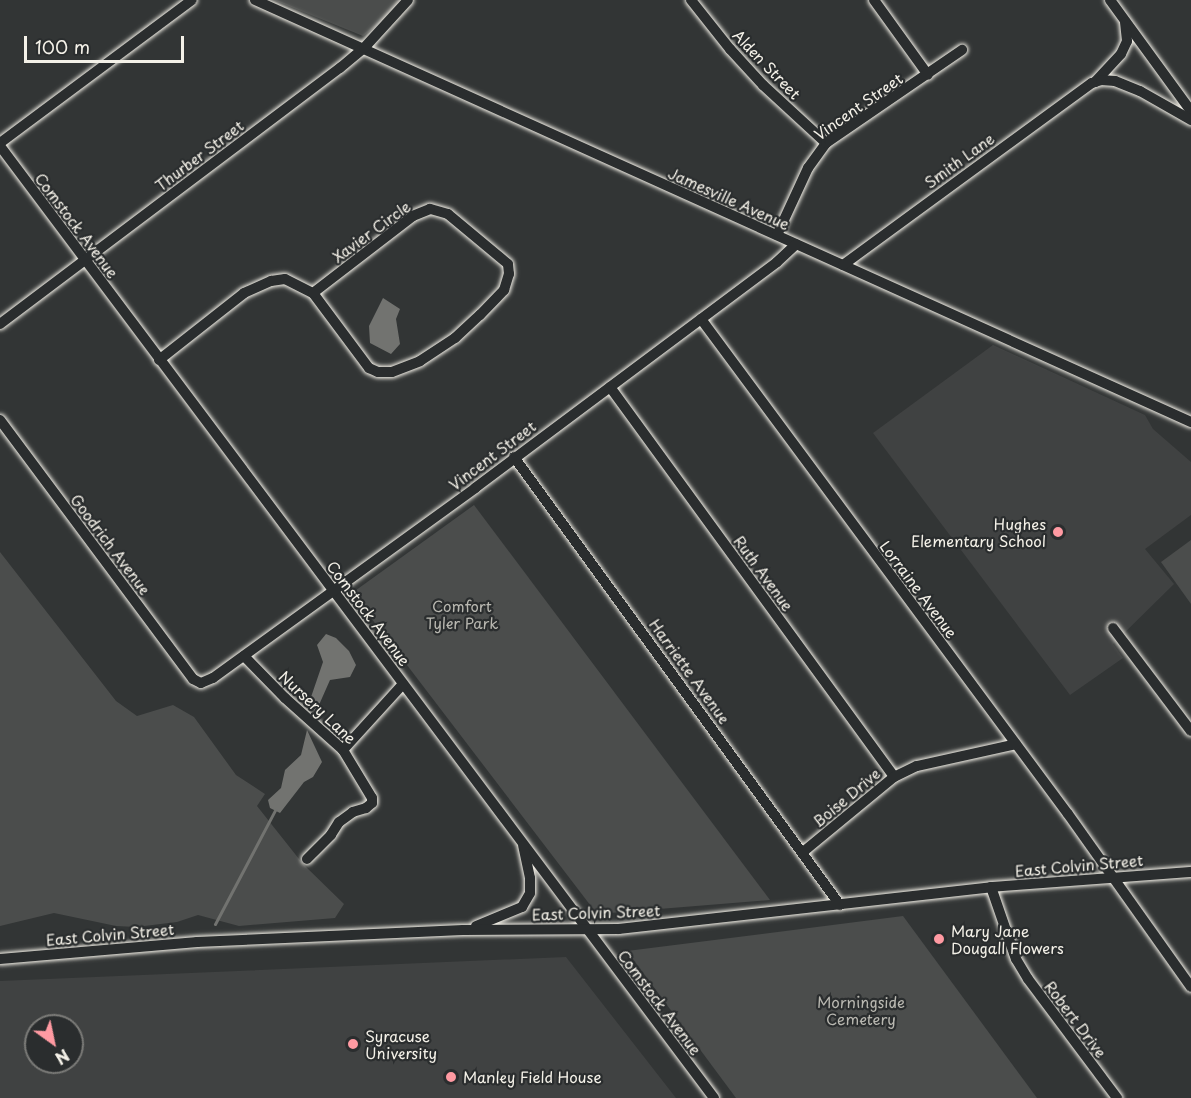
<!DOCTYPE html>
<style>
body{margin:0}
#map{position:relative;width:1191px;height:1098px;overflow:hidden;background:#323535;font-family:"Playpen Sans",sans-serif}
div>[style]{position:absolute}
.built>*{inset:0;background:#404242}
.green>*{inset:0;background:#4b4d4c}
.water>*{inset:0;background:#727370}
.stream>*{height:3px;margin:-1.5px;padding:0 1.5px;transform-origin:1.5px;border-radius:1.5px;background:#727370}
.roads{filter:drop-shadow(0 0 2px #f4f1e8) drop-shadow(0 0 2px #f4f1e8)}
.minor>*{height:10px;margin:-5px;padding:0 5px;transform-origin:5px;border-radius:5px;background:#2a2d2e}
.dots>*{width:16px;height:16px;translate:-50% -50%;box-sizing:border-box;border:3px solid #2a2d2e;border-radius:50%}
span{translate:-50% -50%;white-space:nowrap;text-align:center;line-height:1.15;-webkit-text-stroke:4.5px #2a2d2e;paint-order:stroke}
.street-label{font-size:15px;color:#f4f1e8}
.poi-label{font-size:15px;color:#f4f1e8}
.right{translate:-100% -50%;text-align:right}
.left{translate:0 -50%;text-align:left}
.park-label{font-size:15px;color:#b9b8b1}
.north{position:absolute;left:24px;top:1014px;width:60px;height:60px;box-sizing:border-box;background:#2a2d2e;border:2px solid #7b7b78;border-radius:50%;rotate:147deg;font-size:16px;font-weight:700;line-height:24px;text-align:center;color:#f4f1e8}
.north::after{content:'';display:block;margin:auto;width:21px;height:27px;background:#ff9aa2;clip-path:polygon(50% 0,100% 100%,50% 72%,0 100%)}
.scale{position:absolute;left:24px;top:36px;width:160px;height:27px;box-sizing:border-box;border:3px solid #f4f1e8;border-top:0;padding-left:8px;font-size:18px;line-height:21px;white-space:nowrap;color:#f4f1e8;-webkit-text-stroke:4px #2a2d2e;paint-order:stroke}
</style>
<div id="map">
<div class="built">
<i style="clip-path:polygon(993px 345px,1145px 415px,1153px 429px,1191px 462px,1191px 515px,1145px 549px,1174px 584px,1113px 644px,1123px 658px,1070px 695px,873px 433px)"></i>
<i style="clip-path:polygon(evenodd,566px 957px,676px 1098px,0 1098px,0 981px,566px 957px,36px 1026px,72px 1026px,72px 1062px,36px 1062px,36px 1026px)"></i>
</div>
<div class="green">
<i style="clip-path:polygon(274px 0,401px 0,389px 16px,363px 36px)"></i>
<i style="clip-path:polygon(474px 505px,770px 900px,597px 914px,352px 593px)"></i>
<i style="clip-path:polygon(1191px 540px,1191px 604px,1161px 562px)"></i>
<i style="clip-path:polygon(0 552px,116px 701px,137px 716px,173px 705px,194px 717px,236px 775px,265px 794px,257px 806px,303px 864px,344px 904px,335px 918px,239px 926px,198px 915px,177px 922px,136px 927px,116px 926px,54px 913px,0 926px)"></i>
<i style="clip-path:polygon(903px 916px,1037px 1098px,736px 1098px,627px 951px)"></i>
</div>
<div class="water">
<i style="clip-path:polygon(383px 298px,400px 309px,396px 319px,400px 344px,391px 354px,370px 343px,369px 326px)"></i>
<i style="clip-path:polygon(326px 634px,336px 638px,349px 651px,356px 665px,350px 677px,330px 680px,315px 714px,310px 700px,323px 662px,317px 645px)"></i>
<i style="clip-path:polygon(307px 730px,322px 762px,313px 777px,304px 782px,280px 813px,270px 808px,268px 800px,281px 788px,285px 770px,301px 755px)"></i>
</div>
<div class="stream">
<i style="left:215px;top:924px;width:129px;rotate:-62.2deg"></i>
</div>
<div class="roads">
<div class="minor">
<i style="left:255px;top:0;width:1027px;rotate:24.27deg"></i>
<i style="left:691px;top:0;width:63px;rotate:51.5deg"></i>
<i style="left:730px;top:49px;width:49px;rotate:47.5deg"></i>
<i style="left:763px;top:85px;width:86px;rotate:42.6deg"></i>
<i style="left:874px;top:0;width:92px;rotate:54.2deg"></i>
<i style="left:1110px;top:0;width:137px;rotate:53.9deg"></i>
<i style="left:1095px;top:82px;width:38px;rotate:-47deg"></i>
<i style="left:1121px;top:54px;width:14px;rotate:-65deg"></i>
<i style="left:1127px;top:41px;width:19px;rotate:-96deg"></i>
<i style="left:0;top:143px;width:239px;rotate:-36.7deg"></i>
<i style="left:0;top:146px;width:1190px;rotate:53.13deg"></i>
<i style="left:777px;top:235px;width:74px;rotate:-65.2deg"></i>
<i style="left:808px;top:168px;width:31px;rotate:-54deg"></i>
<i style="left:826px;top:143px;width:165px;rotate:-34.4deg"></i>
<i style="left:843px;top:265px;width:308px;rotate:-36.2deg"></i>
<i style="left:1092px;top:83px;width:9px;rotate:-18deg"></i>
<i style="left:1101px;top:80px;width:14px;rotate:4deg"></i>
<i style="left:1115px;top:81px;width:27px;rotate:22deg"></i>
<i style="left:1140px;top:91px;width:59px;rotate:29.6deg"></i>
<i style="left:701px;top:319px;width:616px;rotate:53.45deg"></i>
<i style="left:1068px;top:814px;width:212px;rotate:54.6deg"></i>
<i style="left:0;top:324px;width:426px;rotate:-37deg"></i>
<i style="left:340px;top:68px;width:31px;rotate:-40deg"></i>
<i style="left:364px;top:48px;width:65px;rotate:-47.5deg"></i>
<i style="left:159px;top:360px;width:108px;rotate:-38.2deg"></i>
<i style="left:244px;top:293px;width:30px;rotate:-24deg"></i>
<i style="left:271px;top:281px;width:14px;rotate:-8deg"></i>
<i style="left:285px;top:279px;width:31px;rotate:27deg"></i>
<i style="left:313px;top:293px;width:94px;rotate:53.3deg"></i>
<i style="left:369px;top:368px;width:10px;rotate:24deg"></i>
<i style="left:378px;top:372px;width:14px"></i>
<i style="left:392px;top:372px;width:30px;rotate:-21deg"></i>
<i style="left:420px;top:361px;width:42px;rotate:-33.3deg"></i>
<i style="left:455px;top:338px;width:34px;rotate:-43deg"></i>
<i style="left:480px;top:315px;width:35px;rotate:-46deg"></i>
<i style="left:504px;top:290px;width:17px;rotate:-73deg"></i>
<i style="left:509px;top:274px;width:10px;rotate:-96deg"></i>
<i style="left:508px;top:264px;width:78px;rotate:-140.2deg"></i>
<i style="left:448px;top:214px;width:19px;rotate:-164deg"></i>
<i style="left:430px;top:209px;width:18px;rotate:158deg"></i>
<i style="left:413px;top:216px;width:126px;rotate:142.4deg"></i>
<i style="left:610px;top:387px;width:482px;rotate:53.9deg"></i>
<i style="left:0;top:420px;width:323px;rotate:53.3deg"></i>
<i style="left:193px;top:679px;width:9px;rotate:27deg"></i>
<i style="left:201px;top:683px;width:13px;rotate:-23deg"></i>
<i style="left:213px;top:678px;width:324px;rotate:-35.9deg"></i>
<i style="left:475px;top:488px;width:377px;rotate:-36.8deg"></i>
<i style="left:777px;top:262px;width:26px;rotate:-43deg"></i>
<i style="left:514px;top:457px;width:554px;rotate:53.96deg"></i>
<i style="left:1113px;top:628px;width:129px;rotate:52.9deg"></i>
<i style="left:244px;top:656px;width:59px;rotate:45.7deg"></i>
<i style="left:285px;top:698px;width:78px;rotate:41.9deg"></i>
<i style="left:343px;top:750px;width:56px;rotate:58.9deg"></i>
<i style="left:372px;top:798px;width:5px;rotate:90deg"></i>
<i style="left:372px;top:803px;width:8px;rotate:140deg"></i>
<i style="left:366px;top:808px;width:14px;rotate:163deg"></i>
<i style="left:353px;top:812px;width:17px;rotate:144deg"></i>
<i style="left:339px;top:822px;width:15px;rotate:122deg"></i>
<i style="left:331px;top:835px;width:34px;rotate:135deg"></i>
<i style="left:343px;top:750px;width:89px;rotate:-47.7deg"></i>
<i style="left:803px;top:852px;width:118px;rotate:-39.5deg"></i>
<i style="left:894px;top:777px;width:25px;rotate:-26deg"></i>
<i style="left:917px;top:766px;width:101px;rotate:-12.5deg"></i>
<i style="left:991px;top:887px;width:76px;rotate:70.9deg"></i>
<i style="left:1016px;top:959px;width:23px;rotate:59deg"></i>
<i style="left:1028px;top:979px;width:149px;rotate:53.2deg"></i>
<i style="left:476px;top:926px;width:50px;rotate:-22.4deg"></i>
<i style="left:522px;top:907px;width:16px;rotate:-60deg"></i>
<i style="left:530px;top:893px;width:15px;rotate:-90deg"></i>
<i style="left:530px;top:878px;width:33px;rotate:-102deg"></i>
<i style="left:0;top:959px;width:198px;rotate:-4.9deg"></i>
<i style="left:197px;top:942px;width:266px;rotate:-2.6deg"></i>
<i style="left:463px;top:930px;width:156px;rotate:-0.4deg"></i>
<i style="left:619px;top:929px;width:374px;rotate:-6.4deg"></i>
<i style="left:991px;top:887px;width:201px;rotate:-4.3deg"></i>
</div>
</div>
<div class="dots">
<i style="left:1058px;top:532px;background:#ff9aa2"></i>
<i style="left:939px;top:939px;background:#ff9aa2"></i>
<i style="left:353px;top:1044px;background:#ff9aa2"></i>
<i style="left:451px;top:1077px;background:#ff9aa2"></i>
</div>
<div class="street-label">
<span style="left:767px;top:64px;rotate:46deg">Alden Street</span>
<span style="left:858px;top:106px;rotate:-35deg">Vincent Street</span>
<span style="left:199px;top:155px;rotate:-37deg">Thurber Street</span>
<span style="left:959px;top:160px;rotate:-36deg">Smith Lane</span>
<span style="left:729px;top:198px;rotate:24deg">Jamesville Avenue</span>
<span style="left:77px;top:225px;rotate:53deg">Comstock Avenue</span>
<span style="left:371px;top:231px;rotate:-36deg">Xavier Circle</span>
<span style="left:492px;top:455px;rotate:-37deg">Vincent Street</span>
<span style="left:111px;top:544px;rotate:53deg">Goodrich Avenue</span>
<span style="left:764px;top:573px;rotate:54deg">Ruth Avenue</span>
<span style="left:919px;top:589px;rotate:53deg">Lorraine Avenue</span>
<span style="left:369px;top:613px;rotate:53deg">Comstock Avenue</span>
<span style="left:690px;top:671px;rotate:54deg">Harriette Avenue</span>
<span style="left:318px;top:707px;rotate:43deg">Nursery Lane</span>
<span style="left:846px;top:797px;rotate:-40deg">Boise Drive</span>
<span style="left:1079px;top:865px;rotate:-5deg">East Colvin Street</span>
<span style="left:596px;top:912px;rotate:-2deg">East Colvin Street</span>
<span style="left:110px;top:934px;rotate:-5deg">East Colvin Street</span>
<span style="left:660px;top:1002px;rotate:53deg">Comstock Avenue</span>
<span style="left:1076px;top:1019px;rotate:53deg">Robert Drive</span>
</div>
<div class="poi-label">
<span class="right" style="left:1046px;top:532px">Hughes<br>Elementary School</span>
<span class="left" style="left:951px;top:939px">Mary Jane<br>Dougall Flowers</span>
<span class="left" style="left:365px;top:1044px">Syracuse<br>University</span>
<span class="left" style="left:463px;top:1077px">Manley Field House</span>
</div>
<div class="park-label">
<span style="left:462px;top:614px">Comfort<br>Tyler Park</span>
<span style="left:861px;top:1010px">Morningside<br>Cemetery</span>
</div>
<div class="north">N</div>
<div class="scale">100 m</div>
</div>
